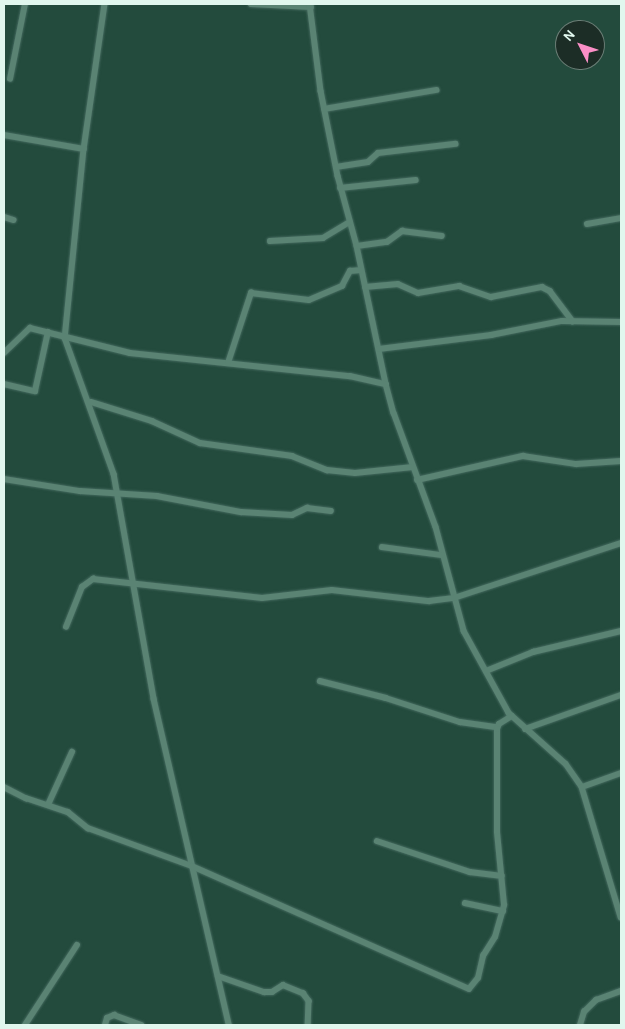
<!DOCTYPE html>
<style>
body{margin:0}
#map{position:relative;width:625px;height:1029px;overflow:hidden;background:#234b3d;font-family:Karla,sans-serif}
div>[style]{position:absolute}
.roads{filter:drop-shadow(0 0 1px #43685d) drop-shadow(0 0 1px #43685d)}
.minor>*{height:5.5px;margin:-2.75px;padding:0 2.75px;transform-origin:2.75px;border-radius:2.75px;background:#5a8373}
span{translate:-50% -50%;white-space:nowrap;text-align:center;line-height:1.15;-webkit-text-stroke:4.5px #1c2d26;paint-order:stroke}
.frame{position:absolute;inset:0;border:5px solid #e1f7ee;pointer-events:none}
.north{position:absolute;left:555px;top:20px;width:50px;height:50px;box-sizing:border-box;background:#1c2d26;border:1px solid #6b7e76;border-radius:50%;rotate:311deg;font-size:14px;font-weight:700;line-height:20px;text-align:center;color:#e1f7ee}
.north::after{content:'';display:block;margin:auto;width:18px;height:22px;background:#fa8fc6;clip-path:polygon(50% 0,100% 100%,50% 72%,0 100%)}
</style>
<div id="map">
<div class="roads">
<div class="minor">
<i style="left:105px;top:4px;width:147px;rotate:98.2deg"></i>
<i style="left:84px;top:149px;width:190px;rotate:95.7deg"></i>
<i style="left:65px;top:338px;width:145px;rotate:70.2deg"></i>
<i style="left:114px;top:474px;width:229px;rotate:79.9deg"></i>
<i style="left:154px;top:699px;width:335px;rotate:77deg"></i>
<i style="left:251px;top:4px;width:60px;rotate:2.9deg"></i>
<i style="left:310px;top:4px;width:88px;rotate:82.8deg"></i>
<i style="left:321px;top:91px;width:87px;rotate:78.7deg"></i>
<i style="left:338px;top:176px;width:73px;rotate:74.8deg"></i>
<i style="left:357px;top:246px;width:141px;rotate:78.1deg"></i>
<i style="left:386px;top:384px;width:30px;rotate:75deg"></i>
<i style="left:394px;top:413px;width:121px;rotate:69.8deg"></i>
<i style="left:436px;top:527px;width:108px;rotate:74.9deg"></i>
<i style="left:464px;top:631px;width:94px;rotate:61.2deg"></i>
<i style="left:509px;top:713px;width:76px;rotate:41.8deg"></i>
<i style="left:566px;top:764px;width:28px;rotate:55deg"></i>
<i style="left:582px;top:787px;width:136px;rotate:73.3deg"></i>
<i style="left:10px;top:79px;width:76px;rotate:-78.7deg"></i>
<i style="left:324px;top:109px;width:114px;rotate:-9.6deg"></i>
<i style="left:4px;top:135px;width:81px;rotate:9.9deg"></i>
<i style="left:336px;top:167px;width:32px;rotate:-9deg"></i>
<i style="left:368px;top:162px;width:13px;rotate:-42deg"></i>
<i style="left:378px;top:153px;width:78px;rotate:-6.7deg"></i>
<i style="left:340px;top:188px;width:76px;rotate:-6deg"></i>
<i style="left:4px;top:217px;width:10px;rotate:17deg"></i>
<i style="left:587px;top:224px;width:35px;rotate:-10deg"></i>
<i style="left:270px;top:241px;width:53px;rotate:-3.2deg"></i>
<i style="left:323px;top:238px;width:31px;rotate:-31deg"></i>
<i style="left:357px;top:246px;width:30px;rotate:-8deg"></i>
<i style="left:387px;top:242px;width:19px;rotate:-36deg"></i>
<i style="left:402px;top:231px;width:40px;rotate:7.1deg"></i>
<i style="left:365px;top:287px;width:33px;rotate:-5deg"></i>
<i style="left:398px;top:284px;width:22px;rotate:24deg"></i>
<i style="left:418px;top:293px;width:42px;rotate:-9.7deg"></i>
<i style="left:459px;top:286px;width:34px;rotate:19deg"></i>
<i style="left:491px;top:297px;width:52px;rotate:-11.1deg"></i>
<i style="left:542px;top:287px;width:9px;rotate:27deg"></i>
<i style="left:550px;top:291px;width:38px;rotate:53deg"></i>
<i style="left:379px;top:349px;width:113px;rotate:-7.1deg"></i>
<i style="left:491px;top:335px;width:72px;rotate:-11.2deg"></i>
<i style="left:562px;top:321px;width:59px;rotate:1deg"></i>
<i style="left:4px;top:353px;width:36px;rotate:-44deg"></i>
<i style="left:30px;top:328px;width:103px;rotate:14deg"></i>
<i style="left:130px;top:353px;width:221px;rotate:6deg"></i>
<i style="left:350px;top:376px;width:37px;rotate:13deg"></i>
<i style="left:228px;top:363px;width:74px;rotate:-71.8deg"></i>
<i style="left:251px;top:293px;width:58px;rotate:6.9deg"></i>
<i style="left:309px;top:300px;width:36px;rotate:-23deg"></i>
<i style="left:342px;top:286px;width:17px;rotate:-62deg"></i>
<i style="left:350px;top:271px;width:11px;rotate:-5deg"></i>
<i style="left:4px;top:384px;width:32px;rotate:13deg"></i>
<i style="left:35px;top:391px;width:60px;rotate:-77.6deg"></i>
<i style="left:91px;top:402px;width:64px;rotate:17.3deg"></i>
<i style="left:152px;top:421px;width:53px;rotate:24.6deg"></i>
<i style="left:200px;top:443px;width:93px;rotate:8deg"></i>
<i style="left:292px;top:456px;width:38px;rotate:22deg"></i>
<i style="left:327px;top:470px;width:28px;rotate:6deg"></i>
<i style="left:355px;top:473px;width:58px;rotate:-5.9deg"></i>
<i style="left:4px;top:479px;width:77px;rotate:9deg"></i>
<i style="left:80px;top:491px;width:77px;rotate:3.7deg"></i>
<i style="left:157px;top:496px;width:86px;rotate:10.8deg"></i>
<i style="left:241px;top:512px;width:51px;rotate:3.4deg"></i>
<i style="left:292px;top:515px;width:17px;rotate:-25deg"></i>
<i style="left:307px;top:508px;width:24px;rotate:7deg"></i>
<i style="left:417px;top:480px;width:109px;rotate:-12.8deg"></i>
<i style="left:523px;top:456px;width:54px;rotate:8.6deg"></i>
<i style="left:576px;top:464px;width:45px;rotate:-3.8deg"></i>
<i style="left:382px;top:547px;width:60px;rotate:7.7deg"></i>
<i style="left:66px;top:627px;width:43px;rotate:-68.2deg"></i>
<i style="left:82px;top:587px;width:14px;rotate:-36deg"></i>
<i style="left:93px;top:579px;width:170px;rotate:6.4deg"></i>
<i style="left:262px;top:598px;width:70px;rotate:-6.5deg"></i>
<i style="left:332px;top:590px;width:98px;rotate:6.5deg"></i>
<i style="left:429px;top:601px;width:25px;rotate:-7deg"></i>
<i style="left:454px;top:598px;width:176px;rotate:-18.2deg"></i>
<i style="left:486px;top:671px;width:51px;rotate:-22deg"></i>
<i style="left:533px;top:652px;width:90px;rotate:-13.4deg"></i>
<i style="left:320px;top:681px;width:68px;rotate:14.4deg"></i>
<i style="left:386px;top:698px;width:78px;rotate:18deg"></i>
<i style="left:460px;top:722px;width:37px;rotate:8deg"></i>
<i style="left:525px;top:729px;width:102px;rotate:-19.5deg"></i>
<i style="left:4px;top:787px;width:25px;rotate:27deg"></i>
<i style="left:26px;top:798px;width:44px;rotate:18.4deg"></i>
<i style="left:68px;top:812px;width:26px;rotate:39deg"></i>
<i style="left:88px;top:828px;width:111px;rotate:20.1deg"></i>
<i style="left:192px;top:866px;width:303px;rotate:23.9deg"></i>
<i style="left:469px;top:989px;width:14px;rotate:-51deg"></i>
<i style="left:478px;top:978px;width:23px;rotate:-77deg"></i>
<i style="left:483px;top:956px;width:22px;rotate:-58deg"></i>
<i style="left:495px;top:937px;width:33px;rotate:-74deg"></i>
<i style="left:504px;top:905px;width:73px;rotate:-95.5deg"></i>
<i style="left:497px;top:832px;width:103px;rotate:-90deg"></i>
<i style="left:497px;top:729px;width:5px;rotate:-68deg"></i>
<i style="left:499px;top:724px;width:15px;rotate:-32deg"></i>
<i style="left:582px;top:787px;width:41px;rotate:-19.7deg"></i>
<i style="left:48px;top:805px;width:58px;rotate:-65.6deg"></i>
<i style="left:377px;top:841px;width:98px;rotate:18.4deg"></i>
<i style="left:470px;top:872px;width:32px;rotate:7deg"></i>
<i style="left:465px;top:903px;width:39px;rotate:12deg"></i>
<i style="left:218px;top:976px;width:49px;rotate:19.2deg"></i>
<i style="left:264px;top:992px;width:8px"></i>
<i style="left:272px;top:992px;width:13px;rotate:-32deg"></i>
<i style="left:283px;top:985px;width:22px;rotate:22deg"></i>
<i style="left:303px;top:993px;width:10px;rotate:53deg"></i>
<i style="left:309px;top:1001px;width:24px;rotate:92deg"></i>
<i style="left:25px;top:1025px;width:95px;rotate:-57deg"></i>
<i style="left:105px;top:1025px;width:7px;rotate:-74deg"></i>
<i style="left:107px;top:1018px;width:8px;rotate:-23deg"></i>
<i style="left:114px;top:1015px;width:29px;rotate:20deg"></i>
<i style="left:580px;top:1025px;width:14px;rotate:-73deg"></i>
<i style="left:584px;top:1012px;width:17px;rotate:-45deg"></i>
<i style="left:596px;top:1000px;width:27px;rotate:-20deg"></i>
</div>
</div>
<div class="frame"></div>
<div class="north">N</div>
</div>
